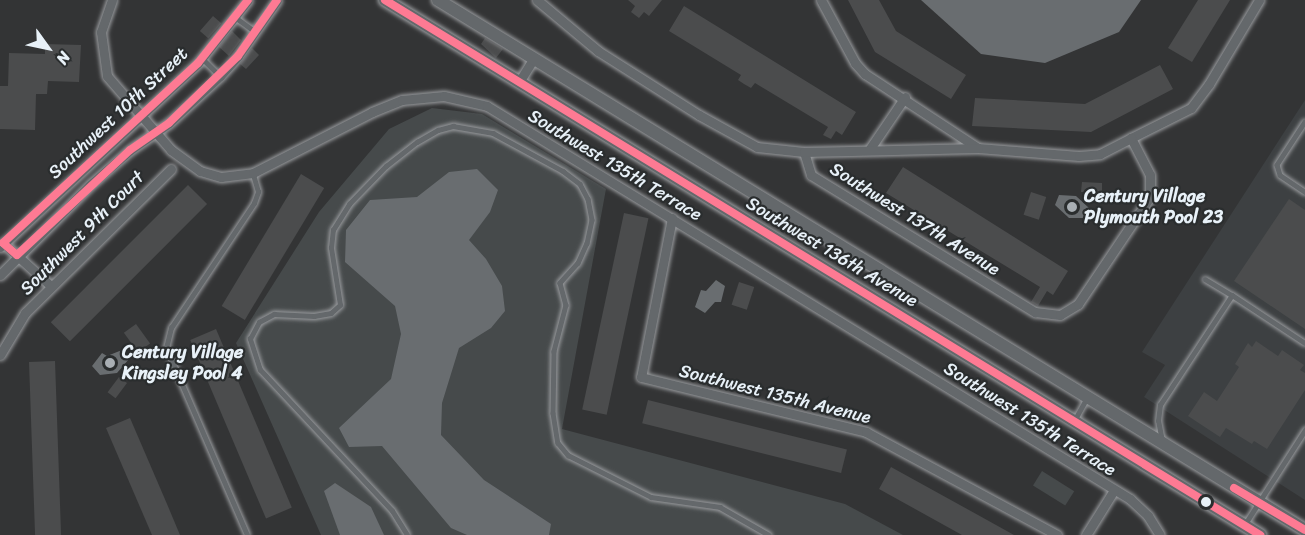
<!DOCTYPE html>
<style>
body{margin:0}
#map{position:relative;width:1305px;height:535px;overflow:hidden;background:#333435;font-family:Sriracha,sans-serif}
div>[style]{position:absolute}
.built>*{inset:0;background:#3d4042}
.green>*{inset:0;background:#464a4b;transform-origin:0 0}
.water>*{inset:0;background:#696d70}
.building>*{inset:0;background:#4b4c4d;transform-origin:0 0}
.roads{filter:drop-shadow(0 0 2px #999b9e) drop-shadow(0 0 2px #999b9e)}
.lane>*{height:4.5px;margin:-2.25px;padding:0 2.25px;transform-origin:2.25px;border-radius:2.25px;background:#64686b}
.street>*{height:9px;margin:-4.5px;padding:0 4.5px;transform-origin:4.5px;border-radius:4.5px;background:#64686b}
.secondary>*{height:12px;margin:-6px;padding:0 6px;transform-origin:6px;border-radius:6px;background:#64686b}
.bus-1>*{height:8px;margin:-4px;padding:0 4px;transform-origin:4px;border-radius:4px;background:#fe7a93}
.dots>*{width:16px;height:16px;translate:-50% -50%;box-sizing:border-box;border:3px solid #2a2d2e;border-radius:50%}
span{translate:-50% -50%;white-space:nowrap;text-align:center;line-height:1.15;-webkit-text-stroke:4.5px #2a2d2e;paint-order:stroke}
.street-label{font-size:18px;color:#e8f1f8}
.poi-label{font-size:18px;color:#e8f1f8;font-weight:700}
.left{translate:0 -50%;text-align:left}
.north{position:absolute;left:18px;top:18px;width:60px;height:60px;-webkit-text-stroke:4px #2a2d2e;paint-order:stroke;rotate:123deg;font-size:16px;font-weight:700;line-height:24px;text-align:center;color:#e8f1f8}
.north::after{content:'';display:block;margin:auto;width:21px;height:27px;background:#e8f1f8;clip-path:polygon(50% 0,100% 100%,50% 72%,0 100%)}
</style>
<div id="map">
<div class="built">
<i style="clip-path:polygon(1305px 100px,1305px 500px,1144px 397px,1165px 365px,1142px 352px)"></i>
</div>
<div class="green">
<i style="clip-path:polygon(432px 108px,482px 114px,606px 189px,562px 429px,845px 504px,903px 535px,321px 535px,236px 343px,319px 212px,389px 129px)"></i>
<i style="left:1042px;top:471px;width:38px;height:17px;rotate:32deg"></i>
</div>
<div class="water">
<i style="clip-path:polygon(921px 0,1141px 0,1119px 32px,1045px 63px,981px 54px)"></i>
<i style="clip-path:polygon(477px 169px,498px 190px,490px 212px,469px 240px,486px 259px,502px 286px,505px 311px,491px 328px,459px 348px,442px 403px,441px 435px,484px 480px,551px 524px,549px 535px,467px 535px,451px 528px,382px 446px,349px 447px,339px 428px,391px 379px,401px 334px,395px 306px,345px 262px,346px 230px,370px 200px,417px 197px,449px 172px)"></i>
<i style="clip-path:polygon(1059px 195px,1076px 196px,1089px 208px,1086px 218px,1069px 218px,1055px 205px)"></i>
<i style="clip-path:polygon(716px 280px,725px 286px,721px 302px,715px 302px,705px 313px,695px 307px,701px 290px,706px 291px)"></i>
<i style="clip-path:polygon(122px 350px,129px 359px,117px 373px,100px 375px,92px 366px,102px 353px,107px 356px)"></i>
<i style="clip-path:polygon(335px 483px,371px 507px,384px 535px,340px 535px,324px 491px)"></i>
</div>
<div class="building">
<i style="clip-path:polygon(628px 0,662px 0,649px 16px,644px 12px,639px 18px,631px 12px,635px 6px)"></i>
<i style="clip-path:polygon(848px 0,879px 0,896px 31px,966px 75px,951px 99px,875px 52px)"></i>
<i style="clip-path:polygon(1198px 0,1230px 0,1192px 62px,1168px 48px)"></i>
<i style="clip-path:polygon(684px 6px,856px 112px,842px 135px,836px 131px,831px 139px,823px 135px,828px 127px,755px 83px,751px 88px,744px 84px,738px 80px,741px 75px,669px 31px)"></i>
<i style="left:213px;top:16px;width:11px;height:20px;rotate:41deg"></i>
<i style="clip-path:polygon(232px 31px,241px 40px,229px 56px,219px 47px)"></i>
<i style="clip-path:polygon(485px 38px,503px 49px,496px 58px,481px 44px)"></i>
<i style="clip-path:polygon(45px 44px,81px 45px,79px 82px,48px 81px,47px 94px,36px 94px,35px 130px,0 129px,0 86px,8px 86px,9px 53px,45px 54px)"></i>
<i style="clip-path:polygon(252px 48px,259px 55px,246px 69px,240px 64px)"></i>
<i style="clip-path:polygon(1160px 65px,1173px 89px,1091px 132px,972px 126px,975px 98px,1085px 104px)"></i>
<i style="clip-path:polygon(903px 167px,1068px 271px,1053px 295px,1047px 291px,1038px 306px,1031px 302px,1040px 287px,886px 193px)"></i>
<i style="left:301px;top:174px;width:27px;height:154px;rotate:31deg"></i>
<i style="clip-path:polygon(1082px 182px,1102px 183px,1102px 192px,1081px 192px)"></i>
<i style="left:188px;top:185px;width:27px;height:194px;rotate:45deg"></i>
<i style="left:1031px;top:192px;width:16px;height:24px;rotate:18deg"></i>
<i style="clip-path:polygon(1289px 199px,1305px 210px,1305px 329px,1234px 281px)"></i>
<i style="left:624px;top:213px;width:25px;height:201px;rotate:12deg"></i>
<i style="left:739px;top:282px;width:16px;height:24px;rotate:18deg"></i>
<i style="left:136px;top:324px;width:24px;height:15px;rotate:54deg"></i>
<i style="left:216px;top:329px;width:194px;height:28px;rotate:67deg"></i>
<i style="clip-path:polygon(1256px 341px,1278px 356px,1282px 350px,1304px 365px,1300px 370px,1305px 373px,1305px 390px,1267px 449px,1254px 441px,1252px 444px,1226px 428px,1220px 437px,1188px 416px,1204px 392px,1217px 401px,1239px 367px,1235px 364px,1248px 343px,1252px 347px)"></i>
<i style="left:55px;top:361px;width:174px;height:26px;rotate:88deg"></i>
<i style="left:119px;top:377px;width:10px;height:19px;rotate:37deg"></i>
<i style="left:648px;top:400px;width:205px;height:24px;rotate:14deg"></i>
<i style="clip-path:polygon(130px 418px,167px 504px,180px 535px,152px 535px,106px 428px)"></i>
<i style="clip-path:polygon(891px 467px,978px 515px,1014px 535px,962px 535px,879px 489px)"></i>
</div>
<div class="roads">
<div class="lane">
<i style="left:235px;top:17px;width:26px;rotate:36deg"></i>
<i style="left:202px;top:58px;width:24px;rotate:45deg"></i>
<i style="left:1305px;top:122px;width:51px;rotate:123.1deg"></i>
<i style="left:1277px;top:165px;width:10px;rotate:73deg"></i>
<i style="left:1280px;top:175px;width:30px;rotate:34deg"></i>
<i style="left:1205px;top:279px;width:31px;rotate:31deg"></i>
<i style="left:1074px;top:421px;width:26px;rotate:-61deg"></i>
<i style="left:1162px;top:441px;width:20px;rotate:-101deg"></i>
<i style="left:1158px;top:421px;width:16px;rotate:-83deg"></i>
<i style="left:1160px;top:405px;width:131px;rotate:-56.8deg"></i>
<i style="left:1232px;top:295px;width:87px;rotate:33.3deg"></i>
<i style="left:1245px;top:524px;width:112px;rotate:-57.4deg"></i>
<i style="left:247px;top:535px;width:204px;rotate:-113.4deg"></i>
<i style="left:166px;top:348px;width:21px;rotate:-76deg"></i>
<i style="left:171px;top:328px;width:150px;rotate:-56.4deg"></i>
<i style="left:254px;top:203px;width:12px;rotate:-70deg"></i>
<i style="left:258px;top:192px;width:19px;rotate:-106deg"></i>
<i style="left:407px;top:535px;width:28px;rotate:-122deg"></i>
<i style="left:392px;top:511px;width:193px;rotate:-133.1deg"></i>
<i style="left:260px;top:370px;width:33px;rotate:-108deg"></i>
<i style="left:250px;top:339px;width:19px;rotate:-62deg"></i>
<i style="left:259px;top:322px;width:17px;rotate:-28deg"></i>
<i style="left:274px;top:314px;width:40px;rotate:2.9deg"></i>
<i style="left:314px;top:316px;width:17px;rotate:-10deg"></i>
<i style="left:331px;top:313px;width:12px;rotate:-42deg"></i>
<i style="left:340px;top:305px;width:58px;rotate:-99deg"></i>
<i style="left:331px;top:248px;width:18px;rotate:-84deg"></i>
<i style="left:333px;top:230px;width:31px;rotate:-58deg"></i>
<i style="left:349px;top:204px;width:53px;rotate:-45.8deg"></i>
<i style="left:386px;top:166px;width:39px;rotate:-38deg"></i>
<i style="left:417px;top:142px;width:24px;rotate:-30deg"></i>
<i style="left:438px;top:130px;width:16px;rotate:-15deg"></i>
<i style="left:453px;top:126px;width:41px;rotate:9.9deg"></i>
<i style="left:493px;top:133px;width:80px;rotate:28.5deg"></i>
<i style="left:563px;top:171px;width:21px;rotate:37deg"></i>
<i style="left:580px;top:184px;width:17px;rotate:62deg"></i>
<i style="left:588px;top:199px;width:21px;rotate:79deg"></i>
<i style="left:592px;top:220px;width:24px;rotate:102deg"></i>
<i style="left:587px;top:243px;width:22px;rotate:114deg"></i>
<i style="left:578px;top:263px;width:27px;rotate:132deg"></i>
<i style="left:560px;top:283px;width:23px;rotate:75deg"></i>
<i style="left:566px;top:305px;width:48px;rotate:104.6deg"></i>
<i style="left:554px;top:351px;width:62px;rotate:90.9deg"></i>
<i style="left:553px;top:413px;width:30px;rotate:81deg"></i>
<i style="left:558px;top:443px;width:16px;rotate:50deg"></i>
<i style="left:568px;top:455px;width:93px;rotate:26.8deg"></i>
<i style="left:651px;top:497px;width:70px;rotate:8.2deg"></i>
<i style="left:720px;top:507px;width:56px;rotate:29.7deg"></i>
</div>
<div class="street">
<i style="left:112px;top:0;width:34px;rotate:109deg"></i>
<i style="left:101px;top:32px;width:44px;rotate:82.2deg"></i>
<i style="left:107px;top:76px;width:98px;rotate:49.1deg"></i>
<i style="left:171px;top:150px;width:36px;rotate:36deg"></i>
<i style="left:200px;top:171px;width:22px;rotate:16deg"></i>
<i style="left:221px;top:177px;width:32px;rotate:-7deg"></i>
<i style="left:253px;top:173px;width:134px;rotate:-27.1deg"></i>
<i style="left:372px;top:112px;width:32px;rotate:-22deg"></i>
<i style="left:402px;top:100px;width:42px;rotate:-5.4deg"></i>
<i style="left:444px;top:96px;width:44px;rotate:13.1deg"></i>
<i style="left:487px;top:106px;width:754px;rotate:31.43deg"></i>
<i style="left:1130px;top:499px;width:25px;rotate:43deg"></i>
<i style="left:1148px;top:516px;width:22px;rotate:58deg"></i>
<i style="left:537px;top:0;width:80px;rotate:39.9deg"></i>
<i style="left:598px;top:51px;width:120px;rotate:32.4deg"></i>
<i style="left:699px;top:115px;width:66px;rotate:28.9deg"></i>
<i style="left:757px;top:147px;width:47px;rotate:6.1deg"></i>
<i style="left:804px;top:152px;width:24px;rotate:73deg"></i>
<i style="left:811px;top:175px;width:263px;rotate:31.5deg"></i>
<i style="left:1035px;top:312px;width:25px;rotate:7deg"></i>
<i style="left:1060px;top:315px;width:21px;rotate:-31deg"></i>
<i style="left:1078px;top:304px;width:129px;rotate:-56.1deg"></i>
<i style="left:1150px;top:197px;width:22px;rotate:-90deg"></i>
<i style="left:1150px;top:175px;width:42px;rotate:-117.2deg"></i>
<i style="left:1131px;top:138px;width:67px;rotate:-26.6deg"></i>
<i style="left:1191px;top:108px;width:30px;rotate:-53deg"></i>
<i style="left:1209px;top:84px;width:98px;rotate:-59.2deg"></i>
<i style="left:821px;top:0;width:72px;rotate:61.6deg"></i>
<i style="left:855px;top:63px;width:15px;rotate:48deg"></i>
<i style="left:865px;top:74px;width:135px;rotate:33.2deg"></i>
<i style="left:978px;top:148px;width:101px;rotate:4.5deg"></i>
<i style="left:1079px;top:156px;width:21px;rotate:-5deg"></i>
<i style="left:1100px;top:154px;width:35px;rotate:-27deg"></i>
<i style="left:519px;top:82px;width:28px;rotate:-58deg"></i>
<i style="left:869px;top:150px;width:64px;rotate:-55.8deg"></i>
<i style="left:804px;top:152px;width:174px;rotate:-1.3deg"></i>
<i style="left:672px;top:218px;width:162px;rotate:101deg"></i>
<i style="left:641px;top:377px;width:232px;rotate:13.7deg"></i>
<i style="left:866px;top:432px;width:217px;rotate:28.3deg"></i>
<i style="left:3px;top:243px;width:64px;rotate:41.9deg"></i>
<i style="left:0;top:247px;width:270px;rotate:-42.9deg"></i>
<i style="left:198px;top:63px;width:80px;rotate:-51.6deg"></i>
<i style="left:0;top:275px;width:127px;rotate:-45deg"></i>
<i style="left:90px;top:185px;width:53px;rotate:-41.2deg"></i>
<i style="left:130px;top:150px;width:47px;rotate:-34.7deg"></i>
<i style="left:169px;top:123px;width:69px;rotate:-42.7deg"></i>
<i style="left:220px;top:76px;width:27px;rotate:-48deg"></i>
<i style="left:238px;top:56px;width:68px;rotate:-55.1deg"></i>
<i style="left:0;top:355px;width:49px;rotate:-59.2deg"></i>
<i style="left:25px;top:313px;width:205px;rotate:-44.6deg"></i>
<i style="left:1086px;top:535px;width:53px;rotate:-58.1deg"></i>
</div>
<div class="secondary">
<i style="left:385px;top:0;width:1026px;rotate:31.44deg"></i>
<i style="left:438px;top:0;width:1016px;rotate:31.44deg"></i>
</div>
</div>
<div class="bus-1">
<i style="left:248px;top:0;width:80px;rotate:128.4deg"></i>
<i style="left:198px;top:63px;width:265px;rotate:137.3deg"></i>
<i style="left:3px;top:243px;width:18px;rotate:41deg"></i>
<i style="left:17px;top:255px;width:154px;rotate:-42.9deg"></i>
<i style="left:130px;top:150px;width:47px;rotate:-34.7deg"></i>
<i style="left:169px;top:123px;width:96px;rotate:-44.2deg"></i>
<i style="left:238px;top:56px;width:68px;rotate:-55.1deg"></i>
<i style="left:385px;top:0;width:1026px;rotate:31.44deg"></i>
<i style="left:1234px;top:488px;width:82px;rotate:30.6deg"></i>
</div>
<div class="dots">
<i style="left:1072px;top:207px;background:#a9afb4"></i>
<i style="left:110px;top:363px;background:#a9afb4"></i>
<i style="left:1206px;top:502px;background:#e8f1f8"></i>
</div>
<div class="street-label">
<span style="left:118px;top:113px;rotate:-43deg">Southwest 10th Street</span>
<span style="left:615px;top:165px;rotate:31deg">Southwest 135th Terrace</span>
<span style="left:915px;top:219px;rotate:32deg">Southwest 137th Avenue</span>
<span style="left:82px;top:233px;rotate:-45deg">Southwest 9th Court</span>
<span style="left:832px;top:252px;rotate:31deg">Southwest 136th Avenue</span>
<span style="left:775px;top:394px;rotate:14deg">Southwest 135th Avenue</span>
<span style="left:1030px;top:419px;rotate:32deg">Southwest 135th Terrace</span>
</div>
<div class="poi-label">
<span class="left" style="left:1084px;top:207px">Century Village<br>Plymouth Pool 23</span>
<span class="left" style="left:122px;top:363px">Century Village<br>Kingsley Pool 4</span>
</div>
<div class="north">N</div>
</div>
